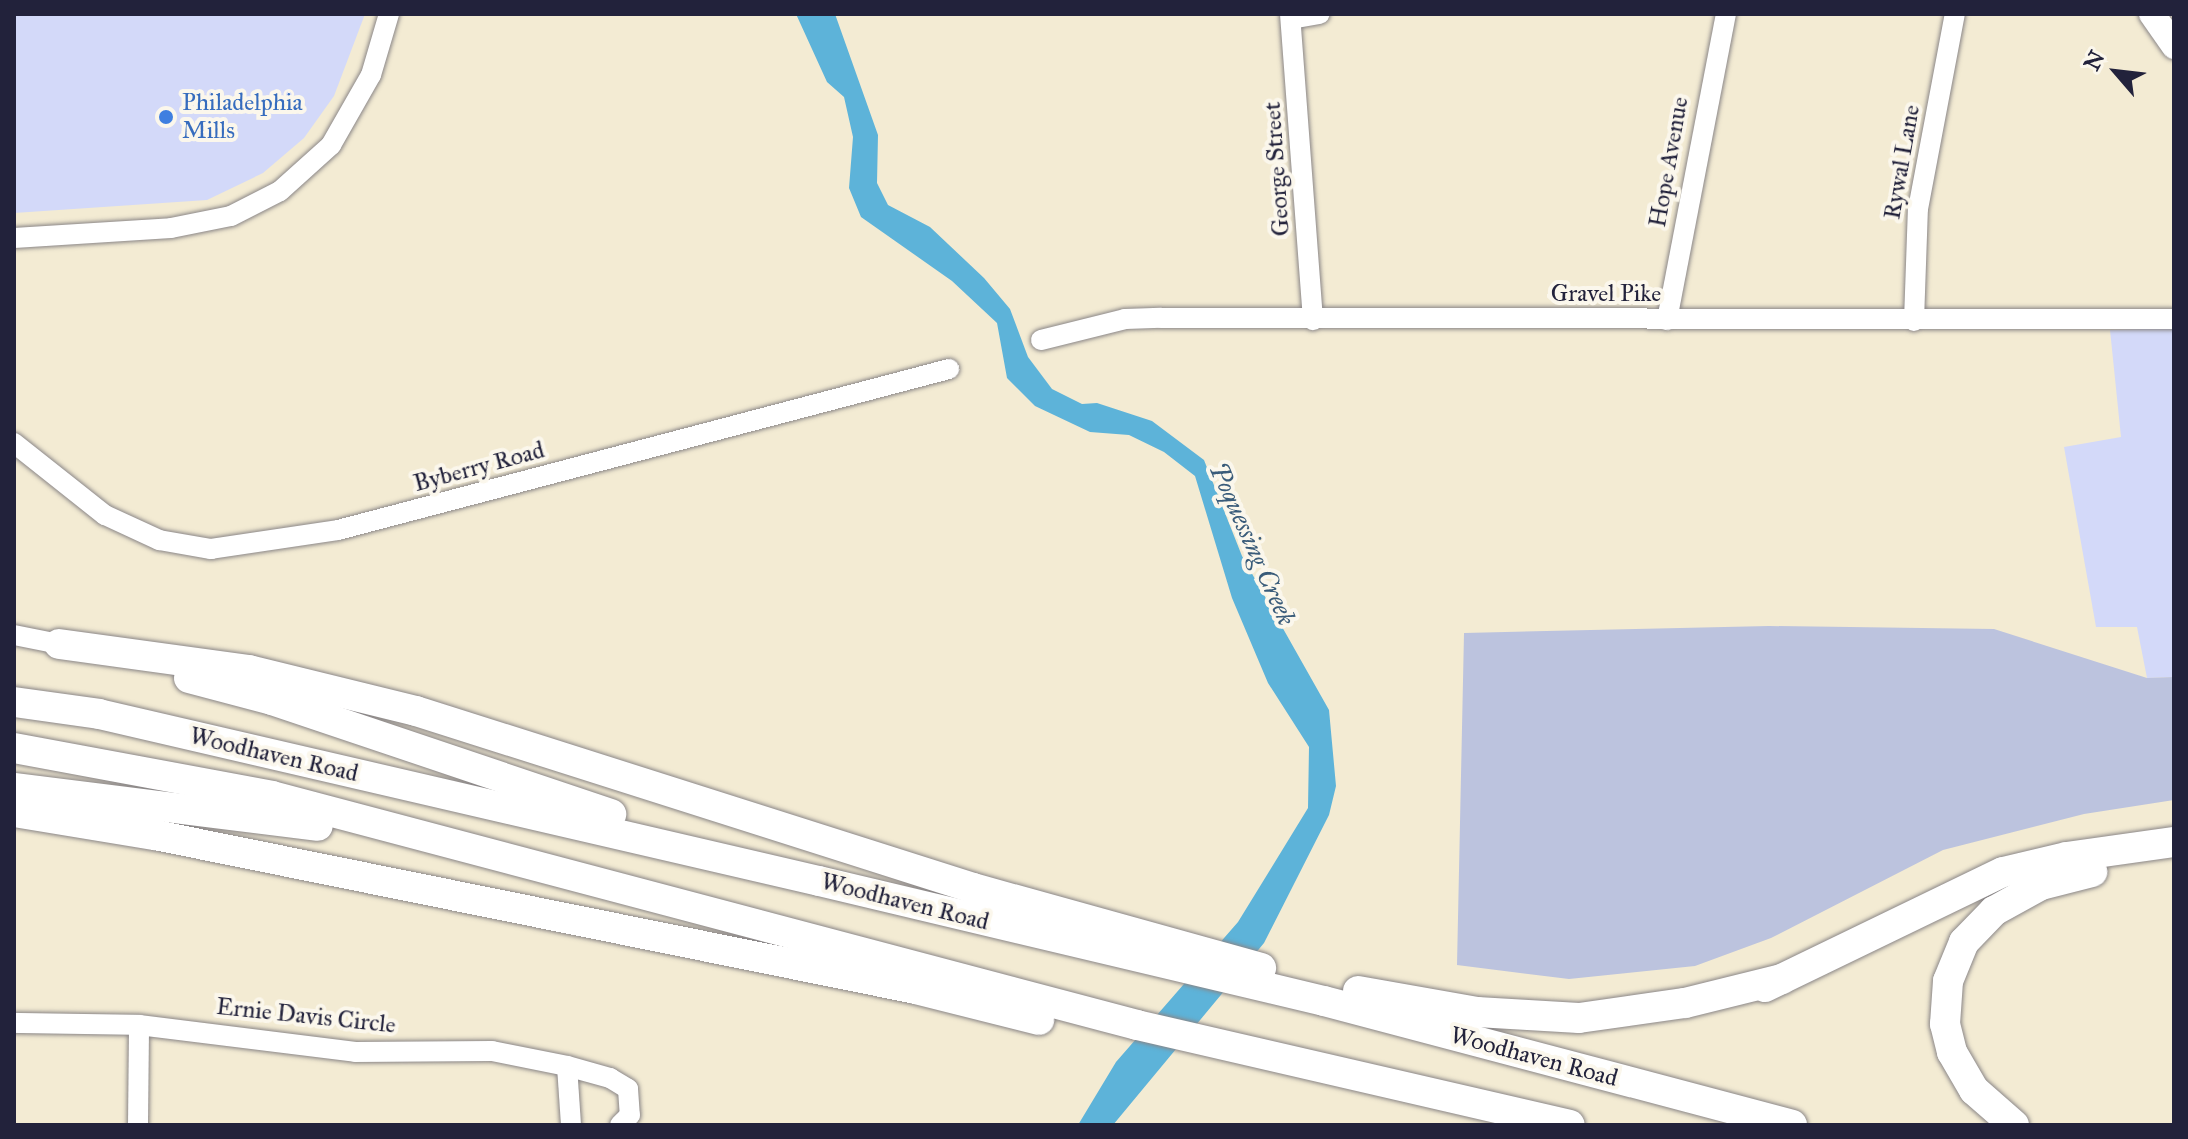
<!DOCTYPE html>
<style>
body{margin:0}
#map{position:relative;width:2188px;height:1139px;overflow:hidden;background:#f3ebd3;font-family:"IM FELL Great Primer",serif}
div>[style]{position:absolute}
.built>*{inset:0;background:#d3d9f9}
.industrial>*{inset:0;background:#bcc3de}
.water>*{inset:0;background:#5db3d9}
.roads{filter:drop-shadow(0 0 2px #8a8687) drop-shadow(0 0 2px #8a8687)}
.minor>*{height:20px;margin:-10px;padding:0 10px;transform-origin:10px;border-radius:10px;background:#fff}
.major>*{height:26px;margin:-13px;padding:0 13px;transform-origin:13px;border-radius:13px;background:#fff}
.highway>*{height:30px;margin:-15px;padding:0 15px;transform-origin:15px;border-radius:15px;background:#fff}
.dots>*{width:22px;height:22px;translate:-50% -50%;box-sizing:border-box;border:4px solid #fbf7ec;border-radius:50%}
span{translate:-50% -50%;white-space:nowrap;text-align:center;line-height:1.15;-webkit-text-stroke:8px #fbf7ec;paint-order:stroke}
.shop-label{font-size:24px;color:#366cbe}
.left{translate:0 -50%;text-align:left}
.street-label{font-size:24px;color:#22223b}
.water-label{font-size:26px;color:#3a5c7a;font-style:italic}
.frame{position:absolute;inset:0;border:16px solid #22223b;pointer-events:none}
.north{position:absolute;left:2076px;top:32px;width:80px;height:80px;-webkit-text-stroke:6px #fbf7ec;paint-order:stroke;rotate:298deg;font-size:22px;font-weight:700;line-height:32px;text-align:center;color:#22223b}
.north::after{content:'';display:block;margin:auto;width:28px;height:36px;background:#22223b;clip-path:polygon(50% 0,100% 100%,50% 72%,0 100%)}
</style>
<div id="map">
<div class="built">
<i style="clip-path:polygon(14px 14px,365px 14px,334px 96px,304px 138px,263px 173px,207px 200px,14px 213px)"></i>
<i style="clip-path:polygon(2174px 328px,2174px 677px,2147px 678px,2137px 627px,2096px 627px,2064px 447px,2121px 437px,2110px 330px)"></i>
</div>
<div class="industrial">
<i style="clip-path:polygon(1769px 626px,1994px 629px,2147px 678px,2174px 677px,2174px 800px,2084px 814px,1943px 850px,1771px 938px,1695px 966px,1569px 979px,1457px 965px,1464px 633px)"></i>
</div>
<div class="water">
<i style="clip-path:polygon(796px 14px,835px 14px,878px 135px,877px 183px,888px 205px,930px 227px,984px 278px,1010px 309px,1028px 357px,1052px 389px,1082px 404px,1097px 403px,1152px 421px,1204px 460px,1242px 556px,1329px 710px,1336px 786px,1329px 815px,1264px 943px,1113px 1125px,1078px 1125px,1116px 1062px,1238px 922px,1308px 808px,1309px 747px,1268px 683px,1232px 598px,1195px 476px,1164px 452px,1129px 435px,1090px 432px,1035px 406px,1007px 378px,997px 323px,952px 281px,861px 217px,849px 188px,853px 137px,844px 97px,827px 82px)"></i>
</div>
<div class="roads">
<div class="minor">
<i style="left:1290px;top:14px;width:307px;rotate:85.7deg"></i>
<i style="left:1291px;top:19px;width:29px;rotate:-10deg"></i>
<i style="left:14px;top:238px;width:157px;rotate:-3.6deg"></i>
<i style="left:171px;top:228px;width:61px;rotate:-11.3deg"></i>
<i style="left:231px;top:216px;width:55px;rotate:-27deg"></i>
<i style="left:280px;top:191px;width:69px;rotate:-42deg"></i>
<i style="left:331px;top:145px;width:81px;rotate:-60.3deg"></i>
<i style="left:371px;top:75px;width:64px;rotate:-73.6deg"></i>
<i style="left:1667px;top:320px;width:312px;rotate:-79.1deg"></i>
<i style="left:1914px;top:321px;width:112px;rotate:-88deg"></i>
<i style="left:1918px;top:209px;width:198px;rotate:-79.3deg"></i>
<i style="left:1041px;top:340px;width:87px;rotate:-14deg"></i>
<i style="left:1125px;top:319px;width:36px;rotate:-2deg"></i>
<i style="left:1161px;top:318px;width:1013px;rotate:0.06deg"></i>
<i style="left:14px;top:443px;width:116px;rotate:38.4deg"></i>
<i style="left:105px;top:515px;width:60px;rotate:24.8deg"></i>
<i style="left:159px;top:540px;width:53px;rotate:9.8deg"></i>
<i style="left:211px;top:549px;width:128px;rotate:-8.5deg"></i>
<i style="left:338px;top:530px;width:632px;rotate:-14.76deg"></i>
<i style="left:14px;top:635px;width:46px;rotate:11.3deg"></i>
<i style="left:14px;top:1023px;width:125px;rotate:0.9deg"></i>
<i style="left:567px;top:1066px;width:59px;rotate:86.1deg"></i>
<i style="left:138px;top:1125px;width:100px;rotate:-89.4deg"></i>
<i style="left:139px;top:1025px;width:218px;rotate:7.1deg"></i>
<i style="left:355px;top:1052px;width:137px;rotate:-0.4deg"></i>
<i style="left:492px;top:1051px;width:76px;rotate:11.3deg"></i>
<i style="left:567px;top:1066px;width:45px;rotate:15.6deg"></i>
<i style="left:610px;top:1078px;width:21px;rotate:31deg"></i>
<i style="left:628px;top:1089px;width:26px;rotate:86deg"></i>
<i style="left:630px;top:1115px;width:14px;rotate:135deg"></i>
</div>
<div class="major">
<i style="left:2152px;top:14px;width:39px;rotate:55deg"></i>
</div>
<div class="highway">
<i style="left:59px;top:644px;width:192px;rotate:7.8deg"></i>
<i style="left:249px;top:670px;width:172px;rotate:13.8deg"></i>
<i style="left:416px;top:711px;width:584px;rotate:17.63deg"></i>
<i style="left:973px;top:888px;width:299px;rotate:15.5deg"></i>
<i style="left:189px;top:678px;width:86px;rotate:14.8deg"></i>
<i style="left:272px;top:700px;width:358px;rotate:18.6deg"></i>
<i style="left:14px;top:702px;width:86px;rotate:8deg"></i>
<i style="left:99px;top:714px;width:739px;rotate:13.06deg"></i>
<i style="left:819px;top:881px;width:519px;rotate:13.37deg"></i>
<i style="left:1324px;top:1001px;width:484px;rotate:14.8deg"></i>
<i style="left:14px;top:748px;width:262px;rotate:10.5deg"></i>
<i style="left:272px;top:796px;width:895px;rotate:14.83deg"></i>
<i style="left:1137px;top:1025px;width:444px;rotate:13deg"></i>
<i style="left:14px;top:788px;width:306px;rotate:7.1deg"></i>
<i style="left:14px;top:812px;width:143px;rotate:9.3deg"></i>
<i style="left:155px;top:835px;width:776px;rotate:11.44deg"></i>
<i style="left:916px;top:989px;width:127px;rotate:14.1deg"></i>
<i style="left:1765px;top:987px;width:264px;rotate:-25.8deg"></i>
<i style="left:2003px;top:872px;width:66px;rotate:-13.2deg"></i>
<i style="left:2067px;top:857px;width:108px;rotate:-8deg"></i>
<i style="left:1358px;top:991px;width:121px;rotate:10deg"></i>
<i style="left:1477px;top:1012px;width:102px;rotate:3.4deg"></i>
<i style="left:1579px;top:1018px;width:107px;rotate:-8.1deg"></i>
<i style="left:1685px;top:1003px;width:100px;rotate:-13.9deg"></i>
<i style="left:2014px;top:1125px;width:53px;rotate:-138.8deg"></i>
<i style="left:1974px;top:1090px;width:44px;rotate:-120.1deg"></i>
<i style="left:1952px;top:1052px;width:29px;rotate:-104deg"></i>
<i style="left:1945px;top:1024px;width:43px;rotate:-86deg"></i>
<i style="left:1948px;top:981px;width:42px;rotate:-67.7deg"></i>
<i style="left:1964px;top:942px;width:43px;rotate:-45.9deg"></i>
<i style="left:1994px;top:911px;width:54px;rotate:-29deg"></i>
<i style="left:2041px;top:885px;width:53px;rotate:-14.3deg"></i>
</div>
</div>
<div class="dots">
<i style="left:166px;top:117px;background:#3f7fe0"></i>
</div>
<div class="shop-label">
<span class="left" style="left:182px;top:117px">Philadelphia<br>Mills</span>
</div>
<div class="street-label">
<span style="left:1669px;top:162px;rotate:-80deg">Hope Avenue</span>
<span style="left:1902px;top:162px;rotate:-80deg">Rywal Lane</span>
<span style="left:1277px;top:169px;rotate:-94deg">George Street</span>
<span style="left:1606px;top:294px">Gravel Pike</span>
<span style="left:479px;top:467px;rotate:-15deg">Byberry Road</span>
<span style="left:274px;top:755px;rotate:13deg">Woodhaven Road</span>
<span style="left:905px;top:902px;rotate:14deg">Woodhaven Road</span>
<span style="left:306px;top:1016px;rotate:6deg">Ernie Davis Circle</span>
<span style="left:1534px;top:1057px;rotate:15deg">Woodhaven Road</span>
</div>
<div class="water-label">
<span style="left:1252px;top:544px;rotate:66deg">Poquessing Creek</span>
</div>
<div class="frame"></div>
<div class="north">N</div>
</div>
